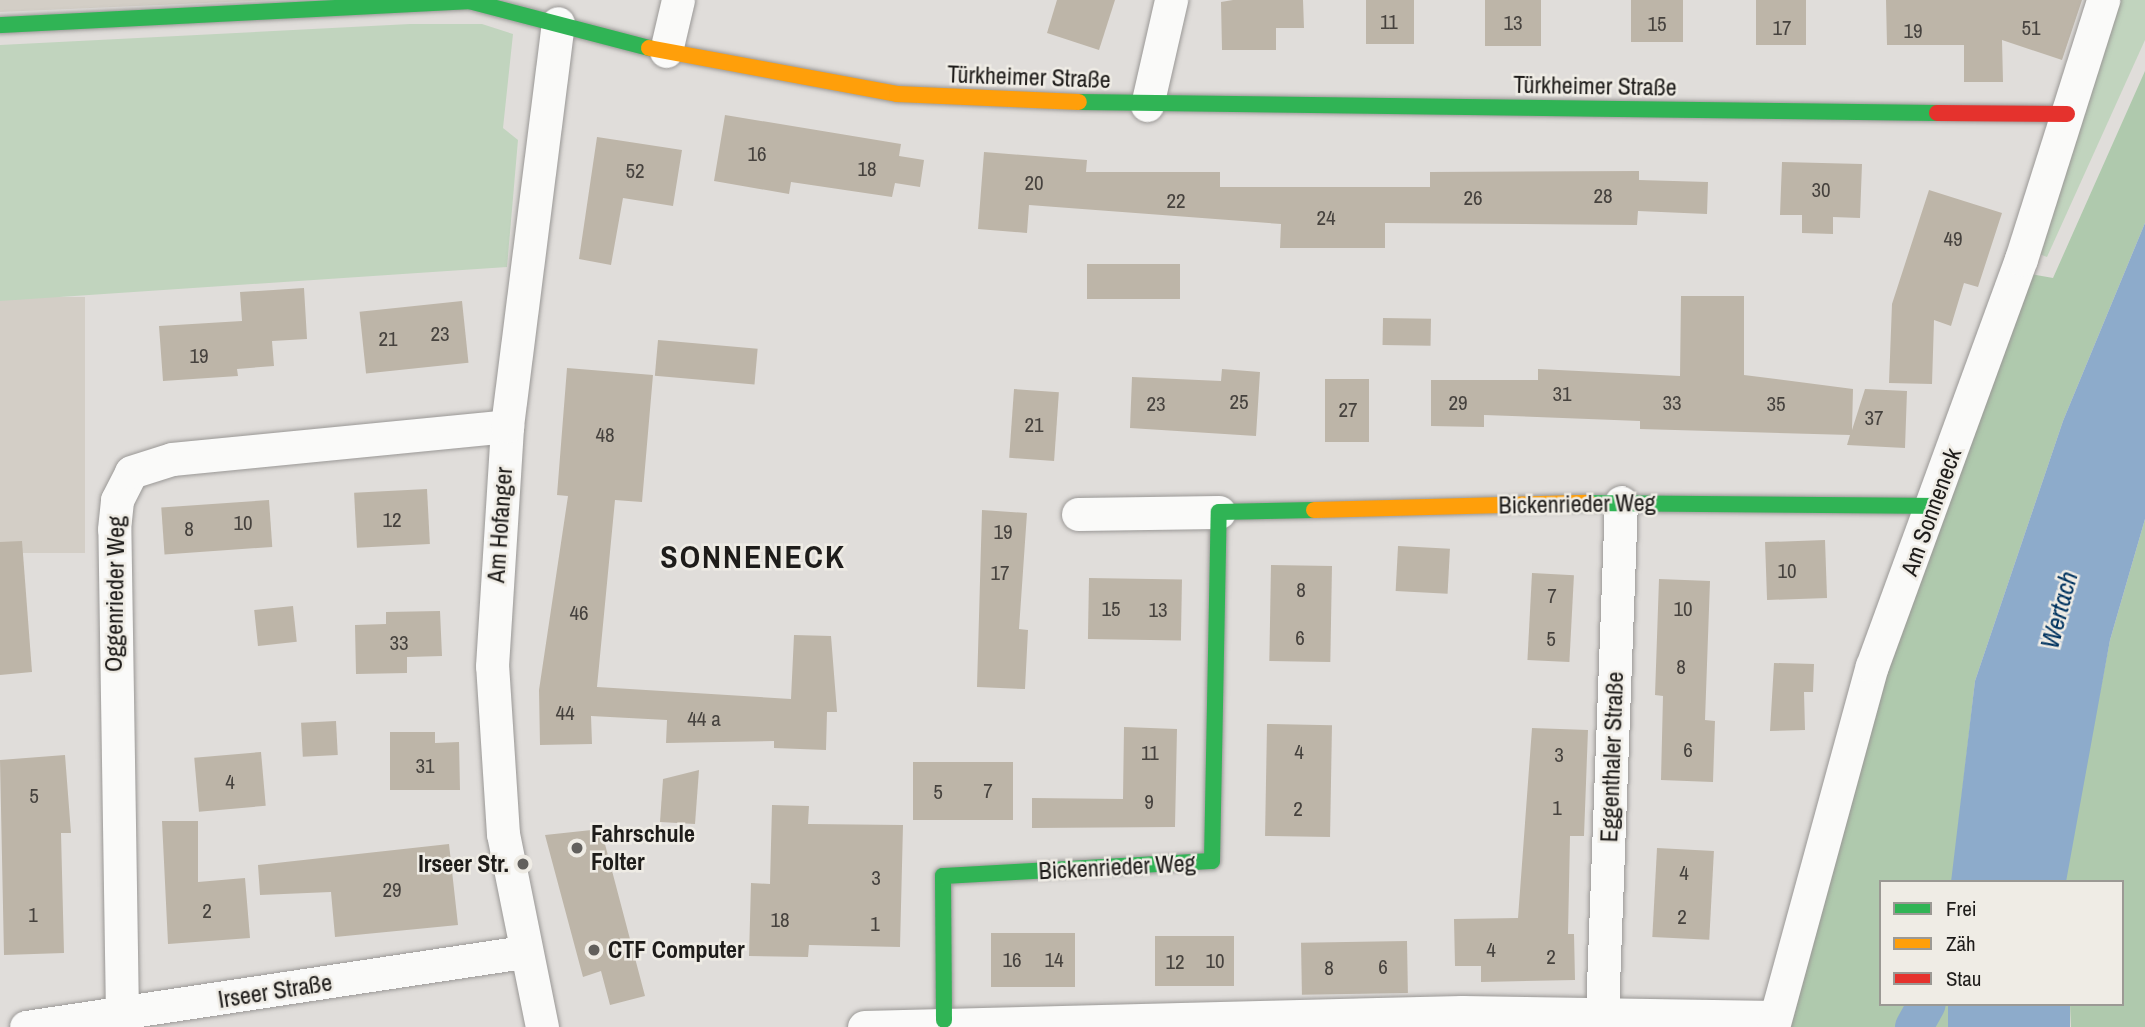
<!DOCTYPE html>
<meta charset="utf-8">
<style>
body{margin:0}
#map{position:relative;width:2145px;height:1027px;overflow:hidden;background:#e0ddda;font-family:"Archivo Narrow",sans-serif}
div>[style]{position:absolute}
.built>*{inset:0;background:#d3cec6;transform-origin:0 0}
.green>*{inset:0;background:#c1d4be}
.forest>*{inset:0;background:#afc9ad}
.water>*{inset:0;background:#8dabcb;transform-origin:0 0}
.canal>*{height:38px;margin:-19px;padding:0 19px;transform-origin:19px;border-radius:19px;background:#8dabcb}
.building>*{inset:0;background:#bdb5a8;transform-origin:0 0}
.roads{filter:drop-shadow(0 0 2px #9a9896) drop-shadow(0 0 2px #9a9896)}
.street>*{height:33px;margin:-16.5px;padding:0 16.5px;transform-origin:16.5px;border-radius:16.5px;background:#fafaf9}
.fast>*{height:16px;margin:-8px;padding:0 8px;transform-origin:8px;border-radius:8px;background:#30b455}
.slow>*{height:16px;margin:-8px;padding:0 8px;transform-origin:8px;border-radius:8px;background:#ff9f0a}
.jam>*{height:16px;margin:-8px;padding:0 8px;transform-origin:8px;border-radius:8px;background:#e5322d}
.dots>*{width:19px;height:19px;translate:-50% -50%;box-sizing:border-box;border:4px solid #efece5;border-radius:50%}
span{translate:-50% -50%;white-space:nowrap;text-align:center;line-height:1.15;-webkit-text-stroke:5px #efece5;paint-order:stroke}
.number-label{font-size:21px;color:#46423e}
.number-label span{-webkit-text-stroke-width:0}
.street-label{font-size:24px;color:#1e1c1a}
.poi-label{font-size:24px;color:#1e1c1a;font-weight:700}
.left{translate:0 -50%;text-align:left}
.right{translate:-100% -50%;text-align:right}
.water-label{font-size:26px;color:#00335f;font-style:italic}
.district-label{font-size:32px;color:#1e1c1a;font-weight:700;letter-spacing:2px}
.legend{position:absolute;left:1879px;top:880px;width:245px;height:126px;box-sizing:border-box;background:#efece5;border:2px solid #9b9994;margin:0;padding:9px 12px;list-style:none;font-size:21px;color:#1e1c1a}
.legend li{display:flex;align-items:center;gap:14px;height:35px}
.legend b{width:35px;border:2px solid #9b9994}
</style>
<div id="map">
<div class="built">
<i style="clip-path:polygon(0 0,276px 0,0 12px)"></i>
<i style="left:85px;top:297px;width:256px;height:85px;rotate:90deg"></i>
</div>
<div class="green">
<i style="clip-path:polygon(2110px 0,2145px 0,2145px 40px,2047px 257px,2029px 250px)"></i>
<i style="clip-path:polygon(410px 24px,482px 24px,513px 34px,503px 128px,518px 140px,507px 267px,0 301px,0 45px)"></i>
</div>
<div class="forest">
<i style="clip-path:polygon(2145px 71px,2145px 223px,2063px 421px,1975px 681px,1952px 882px,1881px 882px,1881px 1004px,1949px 1004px,1949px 1027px,1791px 1027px,1886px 669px,2030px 274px,2053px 278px)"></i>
<i style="clip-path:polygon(2145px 519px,2145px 1027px,2071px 1027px,2070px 1004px,2122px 1004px,2122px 882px,2066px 882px,2066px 868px,2110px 640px)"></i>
</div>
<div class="water">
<i style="clip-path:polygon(2145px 223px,2145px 519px,2110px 640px,2066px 882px,1951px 882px,1975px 681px,2063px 421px)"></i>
<i style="left:1948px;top:1004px;width:122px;height:23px"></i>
</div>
<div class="canal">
<i style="left:1914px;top:1027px;width:26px;rotate:-61deg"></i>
</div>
<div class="building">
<i style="clip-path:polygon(1057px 0,1115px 0,1099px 50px,1047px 33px)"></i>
<i style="clip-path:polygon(1233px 0,1303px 0,1304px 28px,1276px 28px,1276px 50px,1222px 50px,1221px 2px)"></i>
<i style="left:1366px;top:0;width:48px;height:44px"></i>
<i style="left:1485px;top:0;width:56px;height:46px"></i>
<i style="left:1631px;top:0;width:52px;height:42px"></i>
<i style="left:1756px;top:0;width:50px;height:45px"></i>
<i style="clip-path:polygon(1886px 0,2082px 0,2062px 60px,2002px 40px,2003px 82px,1964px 82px,1964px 45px,1887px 45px)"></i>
<i style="clip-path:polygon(725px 115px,901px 144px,899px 156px,924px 160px,920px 187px,895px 183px,892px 197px,791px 182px,789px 194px,714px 181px)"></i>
<i style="clip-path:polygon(597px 137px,682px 150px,673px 206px,623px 198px,611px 265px,579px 259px)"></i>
<i style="clip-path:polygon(984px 152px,1087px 160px,1086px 172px,1220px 172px,1220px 187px,1430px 187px,1430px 172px,1639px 171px,1639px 180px,1708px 182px,1707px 214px,1638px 211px,1637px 225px,1385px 223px,1385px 248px,1280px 248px,1281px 224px,1029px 205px,1027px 233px,978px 229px)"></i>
<i style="clip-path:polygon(1782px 162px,1862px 164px,1860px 218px,1833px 217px,1833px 234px,1802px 233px,1802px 215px,1780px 215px)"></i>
<i style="clip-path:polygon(1929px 190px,2002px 213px,1978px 287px,1964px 283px,1951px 326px,1934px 320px,1932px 384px,1889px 383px,1892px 304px)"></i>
<i style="left:1087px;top:264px;width:93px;height:35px"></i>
<i style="clip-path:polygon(304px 288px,307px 339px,272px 341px,274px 366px,237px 369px,238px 376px,163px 381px,159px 326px,242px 321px,240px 292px)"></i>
<i style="clip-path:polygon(1681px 296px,1744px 296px,1744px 375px,1853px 389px,1852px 430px,1865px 389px,1907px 391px,1905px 448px,1847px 445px,1850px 435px,1640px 429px,1640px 421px,1484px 415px,1484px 427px,1431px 426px,1431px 380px,1538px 380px,1538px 369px,1680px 376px)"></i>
<i style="left:462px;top:301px;width:62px;height:103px;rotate:84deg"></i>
<i style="left:1383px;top:318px;width:48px;height:27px;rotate:1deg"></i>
<i style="left:658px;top:340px;width:100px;height:36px;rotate:5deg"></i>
<i style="clip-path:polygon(567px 368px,653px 375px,642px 502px,615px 500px,597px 687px,791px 699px,794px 635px,831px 636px,837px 712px,827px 712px,826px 750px,774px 748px,774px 741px,666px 743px,667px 720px,591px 716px,592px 744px,540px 745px,539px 690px,568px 496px,557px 495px)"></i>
<i style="clip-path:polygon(1222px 369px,1260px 372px,1256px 436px,1130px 428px,1132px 377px,1221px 381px)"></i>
<i style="left:1325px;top:379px;width:44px;height:63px"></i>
<i style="left:1014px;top:389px;width:45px;height:69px;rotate:4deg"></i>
<i style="left:427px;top:489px;width:55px;height:73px;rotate:87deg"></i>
<i style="left:269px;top:500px;width:47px;height:108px;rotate:86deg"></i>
<i style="clip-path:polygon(982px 510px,1027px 513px,1019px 629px,1028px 630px,1025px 689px,977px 687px)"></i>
<i style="left:1825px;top:540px;width:58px;height:60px;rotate:88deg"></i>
<i style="clip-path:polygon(22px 541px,32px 672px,0 675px,0 542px)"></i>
<i style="left:1398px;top:546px;width:52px;height:45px;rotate:3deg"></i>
<i style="left:1271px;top:565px;width:61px;height:96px;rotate:1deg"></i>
<i style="left:1532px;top:573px;width:42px;height:87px;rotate:3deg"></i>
<i style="left:1089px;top:578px;width:93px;height:61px;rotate:1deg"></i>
<i style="clip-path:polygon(1659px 579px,1710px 581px,1705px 720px,1715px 721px,1713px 782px,1661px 780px,1663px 696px,1655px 695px)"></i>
<i style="left:293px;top:606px;width:36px;height:39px;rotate:84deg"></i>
<i style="clip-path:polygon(440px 611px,442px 656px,407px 657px,407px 673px,356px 674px,355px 625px,386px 624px,386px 612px)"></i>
<i style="clip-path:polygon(1774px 663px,1814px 664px,1813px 692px,1804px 692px,1805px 730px,1770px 731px)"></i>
<i style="left:336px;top:721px;width:34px;height:35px;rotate:87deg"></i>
<i style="left:1267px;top:724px;width:65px;height:112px;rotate:1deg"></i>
<i style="clip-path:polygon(1124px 727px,1177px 729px,1175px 827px,1032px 828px,1032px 798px,1123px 799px)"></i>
<i style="clip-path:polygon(1532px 728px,1588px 730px,1584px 836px,1570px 836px,1568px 934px,1574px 934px,1575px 980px,1481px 982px,1481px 966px,1455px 966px,1454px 919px,1518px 918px)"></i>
<i style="clip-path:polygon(390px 732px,435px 732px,435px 743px,459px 742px,460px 790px,390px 790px)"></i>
<i style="left:261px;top:752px;width:54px;height:67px;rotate:85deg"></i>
<i style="clip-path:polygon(65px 755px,71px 833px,61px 833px,64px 953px,4px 955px,0 760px)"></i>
<i style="left:1013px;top:762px;width:58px;height:100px;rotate:90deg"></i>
<i style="clip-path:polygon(699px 770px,695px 824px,660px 822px,663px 779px)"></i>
<i style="clip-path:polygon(772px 805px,809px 806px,808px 824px,903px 825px,900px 947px,809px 945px,808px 957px,749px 956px,751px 883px,770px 884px)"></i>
<i style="clip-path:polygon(162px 821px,198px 821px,198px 882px,245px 878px,250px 938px,168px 944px)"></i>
<i style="clip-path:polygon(601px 829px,645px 996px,610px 1005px,601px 971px,583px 977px,545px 835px)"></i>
<i style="clip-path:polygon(449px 844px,458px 925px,335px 937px,331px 892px,260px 895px,258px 865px)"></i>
<i style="left:1657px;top:848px;width:57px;height:89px;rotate:3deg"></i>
<i style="left:1075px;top:933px;width:54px;height:84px;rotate:90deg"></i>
<i style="left:1234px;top:936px;width:50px;height:79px;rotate:90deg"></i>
<i style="left:1407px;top:941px;width:52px;height:106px;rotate:89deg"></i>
</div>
<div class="roads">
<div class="street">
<i style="left:666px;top:51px;width:52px;rotate:-76.8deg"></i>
<i style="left:1147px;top:105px;width:108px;rotate:-77.1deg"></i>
<i style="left:1078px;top:514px;width:141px;rotate:-0.8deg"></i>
<i style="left:1602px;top:1012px;width:510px;rotate:-87.87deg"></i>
<i style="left:122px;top:1015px;width:486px;rotate:-90.9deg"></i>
<i style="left:114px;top:529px;width:29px;rotate:-84deg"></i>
<i style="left:117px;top:500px;width:31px;rotate:-63deg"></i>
<i style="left:131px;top:472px;width:43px;rotate:-17.6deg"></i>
<i style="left:172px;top:459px;width:337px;rotate:-5.6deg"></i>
<i style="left:26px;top:1027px;width:503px;rotate:-8.58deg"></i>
<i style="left:542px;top:1027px;width:197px;rotate:-101.4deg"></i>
<i style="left:503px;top:834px;width:168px;rotate:-93.7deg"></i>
<i style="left:492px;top:666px;width:240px;rotate:-86.4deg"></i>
<i style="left:507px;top:426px;width:406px;rotate:-82.8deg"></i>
<i style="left:864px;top:1027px;width:598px;rotate:-1.44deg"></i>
<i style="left:1462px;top:1012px;width:313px;rotate:0.9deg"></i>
<i style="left:1773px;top:1027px;width:374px;rotate:-74.7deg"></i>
<i style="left:1872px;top:666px;width:433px;rotate:-69.9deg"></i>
<i style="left:2021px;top:259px;width:272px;rotate:-72.4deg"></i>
</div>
<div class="fast">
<i style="left:0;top:25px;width:470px;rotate:-2.9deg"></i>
<i style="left:469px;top:1px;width:186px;rotate:14.6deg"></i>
<i style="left:1079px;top:102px;width:858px;rotate:0.73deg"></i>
<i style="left:1589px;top:503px;width:346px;rotate:0.5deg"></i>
<i style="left:944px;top:1020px;width:144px;rotate:-90.4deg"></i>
<i style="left:943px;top:876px;width:269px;rotate:-3.2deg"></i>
<i style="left:1212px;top:861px;width:349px;rotate:-88.9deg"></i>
<i style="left:1219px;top:512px;width:95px;rotate:-1.2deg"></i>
</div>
<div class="slow">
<i style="left:649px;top:48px;width:252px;rotate:10.5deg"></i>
<i style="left:897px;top:94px;width:182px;rotate:2.5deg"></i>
<i style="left:1314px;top:510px;width:275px;rotate:-1.5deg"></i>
</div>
<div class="jam">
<i style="left:1937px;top:113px;width:130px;rotate:0.4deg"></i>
</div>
</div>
<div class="dots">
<i style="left:577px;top:848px;background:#62605d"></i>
<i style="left:523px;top:864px;background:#62605d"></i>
<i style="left:594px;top:950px;background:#62605d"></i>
</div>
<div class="number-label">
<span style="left:1389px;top:22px">11</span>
<span style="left:1513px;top:23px">13</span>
<span style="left:1657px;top:24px">15</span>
<span style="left:1782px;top:28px">17</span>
<span style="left:2031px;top:28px">51</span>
<span style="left:1913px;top:31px">19</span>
<span style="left:757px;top:154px">16</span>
<span style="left:867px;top:169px">18</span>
<span style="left:635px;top:171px">52</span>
<span style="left:1034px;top:183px">20</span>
<span style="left:1821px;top:190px">30</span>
<span style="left:1603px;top:196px">28</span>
<span style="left:1473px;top:198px">26</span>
<span style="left:1176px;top:201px">22</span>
<span style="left:1326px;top:218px">24</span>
<span style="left:1953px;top:239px">49</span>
<span style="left:440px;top:334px">23</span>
<span style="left:388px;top:339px">21</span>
<span style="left:199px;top:356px">19</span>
<span style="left:1562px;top:394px">31</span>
<span style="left:1239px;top:402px">25</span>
<span style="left:1458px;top:403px">29</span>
<span style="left:1672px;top:403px">33</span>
<span style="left:1156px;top:404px">23</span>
<span style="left:1776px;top:404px">35</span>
<span style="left:1348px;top:410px">27</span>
<span style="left:1874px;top:418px">37</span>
<span style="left:1034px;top:425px">21</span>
<span style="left:605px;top:435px">48</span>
<span style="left:392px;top:520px">12</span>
<span style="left:243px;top:523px">10</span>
<span style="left:189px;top:529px">8</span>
<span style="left:1003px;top:532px">19</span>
<span style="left:1787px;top:571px">10</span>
<span style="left:1000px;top:573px">17</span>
<span style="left:1301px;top:590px">8</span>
<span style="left:1552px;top:596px">7</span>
<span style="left:1111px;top:609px">15</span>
<span style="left:1683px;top:609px">10</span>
<span style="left:1158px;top:610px">13</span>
<span style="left:579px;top:613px">46</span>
<span style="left:1300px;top:638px">6</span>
<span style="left:1551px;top:639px">5</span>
<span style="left:399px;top:643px">33</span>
<span style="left:1681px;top:667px">8</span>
<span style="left:565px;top:713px">44</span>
<span style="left:704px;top:719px">44 a</span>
<span style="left:1688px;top:750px">6</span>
<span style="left:1299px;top:752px">4</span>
<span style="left:1150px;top:753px">11</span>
<span style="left:1559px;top:755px">3</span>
<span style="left:425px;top:766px">31</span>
<span style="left:230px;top:782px">4</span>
<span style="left:988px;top:791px">7</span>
<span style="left:938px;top:792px">5</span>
<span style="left:34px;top:796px">5</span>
<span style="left:1149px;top:802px">9</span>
<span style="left:1557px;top:808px">1</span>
<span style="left:1298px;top:809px">2</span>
<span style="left:1684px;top:873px">4</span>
<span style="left:876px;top:878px">3</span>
<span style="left:392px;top:890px">29</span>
<span style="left:207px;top:911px">2</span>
<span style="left:33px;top:915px">1</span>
<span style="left:1682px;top:917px">2</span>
<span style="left:780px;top:920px">18</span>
<span style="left:875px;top:924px">1</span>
<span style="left:1491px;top:950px">4</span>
<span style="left:1551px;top:957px">2</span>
<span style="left:1012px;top:960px">16</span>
<span style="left:1054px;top:960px">14</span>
<span style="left:1215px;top:961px">10</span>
<span style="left:1175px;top:962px">12</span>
<span style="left:1383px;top:967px">6</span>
<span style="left:1329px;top:968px">8</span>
</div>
<div class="street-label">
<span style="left:1029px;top:77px;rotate:2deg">Türkheimer Straße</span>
<span style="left:1595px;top:86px;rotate:1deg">Türkheimer Straße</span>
<span style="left:1577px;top:504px;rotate:-1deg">Bickenrieder Weg</span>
<span style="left:1931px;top:512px;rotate:-70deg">Am Sonneneck</span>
<span style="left:500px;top:525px;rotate:-86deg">Am Hofanger</span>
<span style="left:115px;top:594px;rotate:-89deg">Oggenrieder Weg</span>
<span style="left:1612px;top:757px;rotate:-88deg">Eggenthaler Straße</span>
<span style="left:1117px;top:867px;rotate:-3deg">Bickenrieder Weg</span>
<span style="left:275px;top:991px;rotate:-9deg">Irseer Straße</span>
</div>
<div class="poi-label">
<span class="left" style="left:591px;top:848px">Fahrschule<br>Folter</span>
<span class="right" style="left:509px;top:864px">Irseer Str.</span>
<span class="left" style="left:608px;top:950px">CTF Computer</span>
</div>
<div class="water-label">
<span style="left:2059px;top:610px;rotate:-75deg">Wertach</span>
</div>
<div class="district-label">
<span style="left:753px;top:557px">SONNENECK</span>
</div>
<ul class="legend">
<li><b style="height:9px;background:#30b455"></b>Frei</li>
<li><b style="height:9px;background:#ff9f0a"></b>Zäh</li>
<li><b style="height:9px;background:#e5322d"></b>Stau</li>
</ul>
</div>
